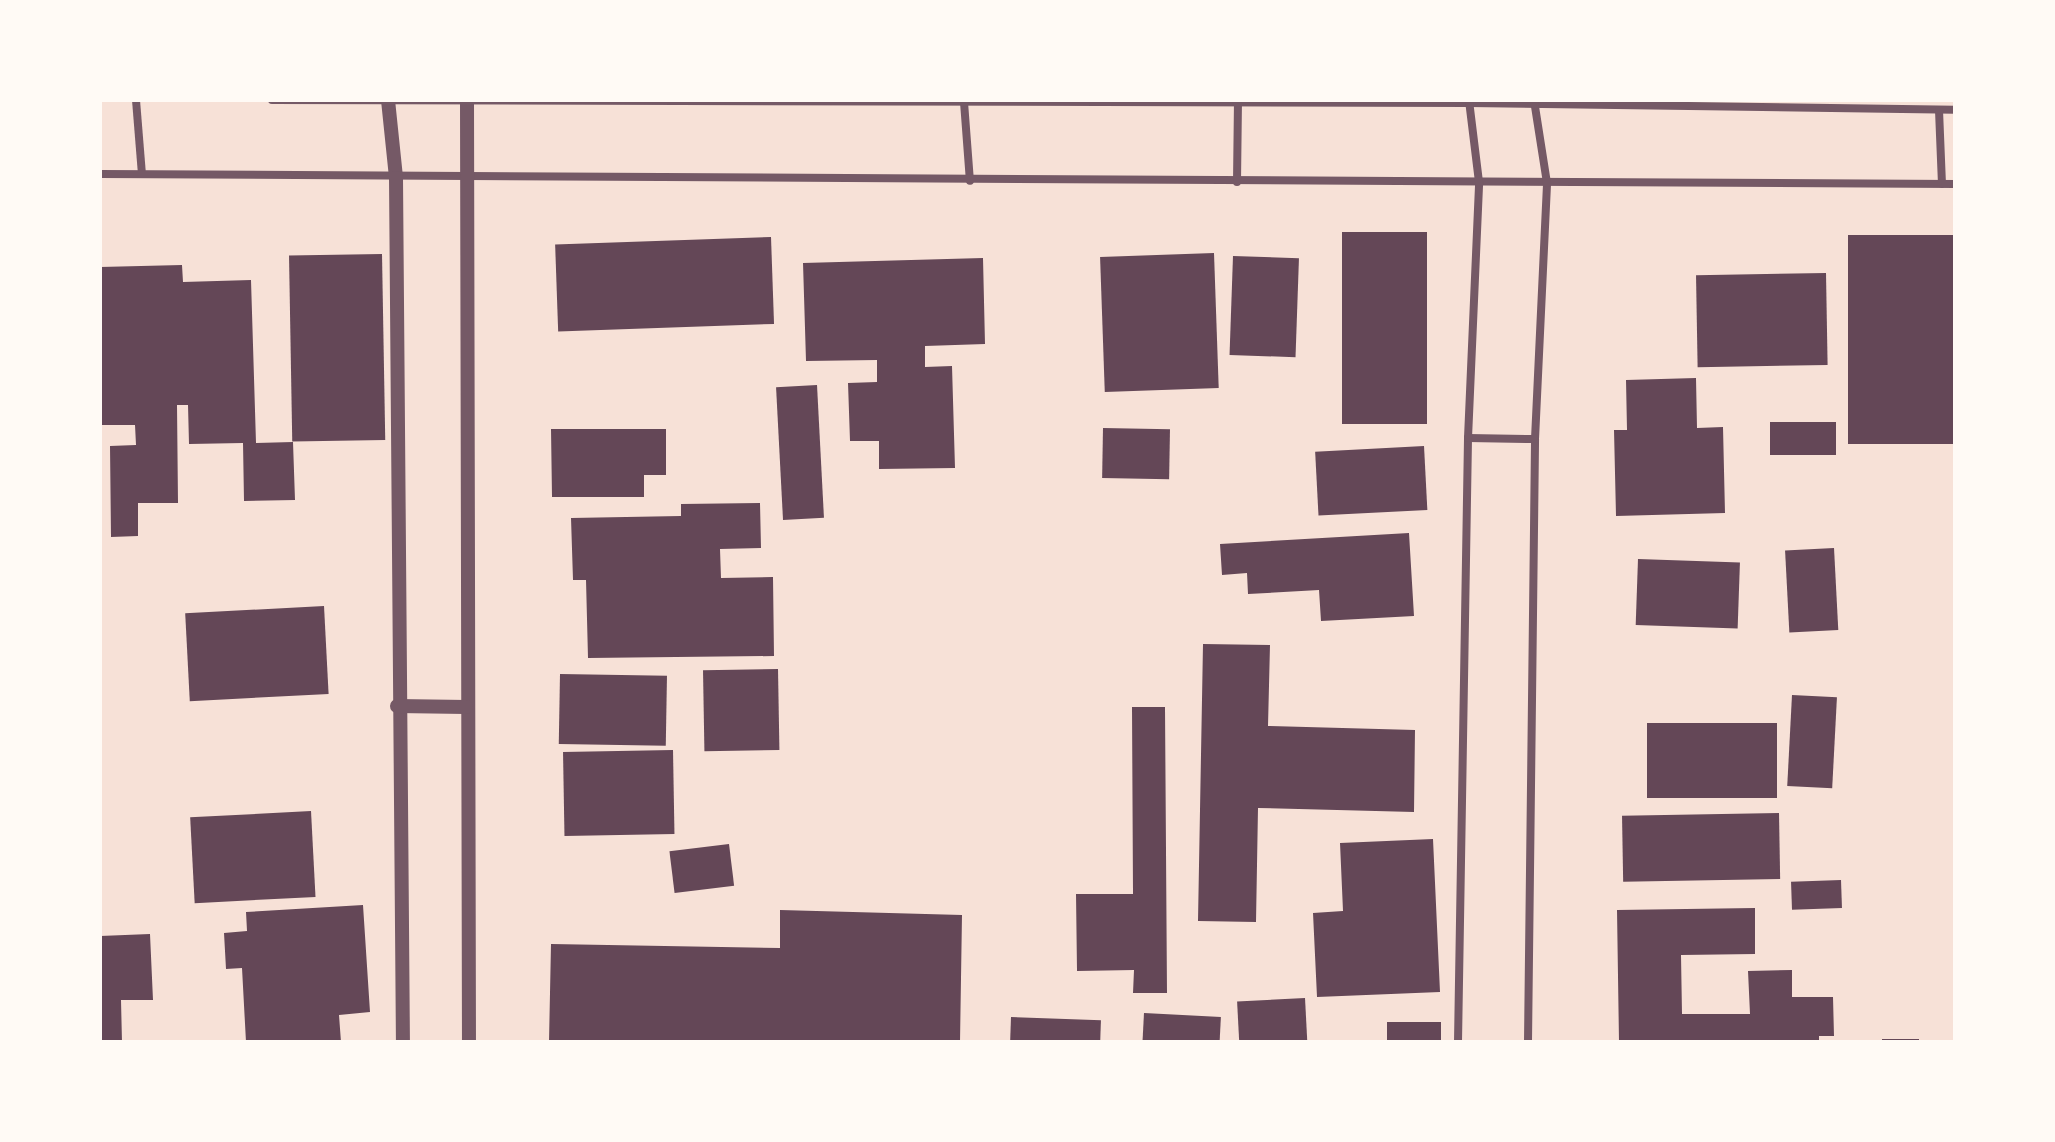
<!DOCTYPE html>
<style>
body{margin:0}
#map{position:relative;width:2055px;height:1142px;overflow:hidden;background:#f7e1d7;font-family:"PT Sans Narrow",sans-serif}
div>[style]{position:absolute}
.building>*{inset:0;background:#644757;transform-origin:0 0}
.minor>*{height:8px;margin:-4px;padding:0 4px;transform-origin:4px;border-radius:4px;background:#755966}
.tertiary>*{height:14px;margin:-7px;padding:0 7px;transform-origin:7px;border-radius:7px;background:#755966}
span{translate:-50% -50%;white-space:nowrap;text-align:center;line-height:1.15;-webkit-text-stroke:7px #fffaf5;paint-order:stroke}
.frame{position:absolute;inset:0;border:102px solid #fffaf5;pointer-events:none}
</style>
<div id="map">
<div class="building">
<i style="left:1342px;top:232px;width:85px;height:192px"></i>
<i style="left:1955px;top:235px;width:209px;height:107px;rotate:90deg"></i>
<i style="left:771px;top:237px;width:87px;height:216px;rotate:88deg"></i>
<i style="left:1214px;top:253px;width:135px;height:114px;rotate:88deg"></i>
<i style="left:382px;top:254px;width:186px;height:93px;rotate:89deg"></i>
<i style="left:1233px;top:256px;width:66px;height:99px;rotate:2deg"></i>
<i style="clip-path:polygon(983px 258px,985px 344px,925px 346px,925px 367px,952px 366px,955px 468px,879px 469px,879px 441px,850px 441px,848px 383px,877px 382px,877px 360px,806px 361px,803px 263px)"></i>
<i style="clip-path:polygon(182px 265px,183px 282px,251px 280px,256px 443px,293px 442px,295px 500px,244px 501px,243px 443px,189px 444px,188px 405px,177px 405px,178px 503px,138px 503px,138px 536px,111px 537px,110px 446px,136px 445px,135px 425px,100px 425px,100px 267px)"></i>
<i style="left:1826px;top:273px;width:92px;height:130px;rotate:89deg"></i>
<i style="clip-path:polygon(1696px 378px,1697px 428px,1723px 427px,1725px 513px,1616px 516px,1614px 430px,1627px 430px,1626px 380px)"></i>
<i style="left:817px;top:385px;width:133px;height:41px;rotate:87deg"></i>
<i style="left:1770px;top:422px;width:66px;height:33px"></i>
<i style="left:1103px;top:428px;width:67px;height:50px;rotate:1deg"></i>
<i style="clip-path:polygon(551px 429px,666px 429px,666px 475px,644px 475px,644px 497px,552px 497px)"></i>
<i style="left:1424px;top:446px;width:64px;height:109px;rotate:87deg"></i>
<i style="clip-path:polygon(760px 503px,761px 548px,720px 549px,721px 578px,773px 577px,774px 656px,588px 658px,586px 580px,573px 580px,571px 518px,681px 516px,681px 504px)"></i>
<i style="clip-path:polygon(1409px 533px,1414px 616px,1321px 621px,1319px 590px,1248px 594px,1247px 573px,1222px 575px,1220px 544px)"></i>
<i style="left:1834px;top:548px;width:82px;height:49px;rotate:87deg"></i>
<i style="left:1638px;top:559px;width:102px;height:66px;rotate:2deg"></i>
<i style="left:324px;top:606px;width:88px;height:139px;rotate:87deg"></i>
<i style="clip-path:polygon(1203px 644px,1270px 645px,1268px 726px,1415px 730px,1414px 812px,1258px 808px,1256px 922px,1198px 921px)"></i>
<i style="left:778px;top:669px;width:81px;height:75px;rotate:89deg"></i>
<i style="left:560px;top:674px;width:107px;height:70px;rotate:1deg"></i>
<i style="left:1792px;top:695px;width:45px;height:91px;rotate:3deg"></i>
<i style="clip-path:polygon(1132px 707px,1165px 707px,1167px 993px,1133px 993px,1134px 970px,1077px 971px,1076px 894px,1133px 894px)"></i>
<i style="left:1647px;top:723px;width:130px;height:75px"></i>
<i style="left:673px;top:750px;width:84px;height:110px;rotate:89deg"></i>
<i style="left:311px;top:811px;width:86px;height:121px;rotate:87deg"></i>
<i style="left:1779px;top:813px;width:66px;height:157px;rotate:89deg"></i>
<i style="clip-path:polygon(1433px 839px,1440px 992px,1317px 997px,1313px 913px,1343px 911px,1340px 843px)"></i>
<i style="left:729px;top:844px;width:42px;height:60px;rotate:83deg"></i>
<i style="left:1841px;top:880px;width:28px;height:50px;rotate:88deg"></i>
<i style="clip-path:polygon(363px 905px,370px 1012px,339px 1015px,341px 1042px,246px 1042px,242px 968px,226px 969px,224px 933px,247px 931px,246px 912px)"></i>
<i style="clip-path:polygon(1755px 908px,1755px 954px,1681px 955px,1682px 1014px,1750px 1014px,1748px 971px,1792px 970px,1792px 997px,1833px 997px,1834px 1036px,1819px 1036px,1819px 1042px,1619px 1042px,1617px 910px)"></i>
<i style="clip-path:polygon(780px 910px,962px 915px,960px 1042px,549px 1042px,551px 944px,780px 948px)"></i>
<i style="clip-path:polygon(150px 934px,153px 1000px,121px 1000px,122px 1042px,100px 1042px,100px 936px)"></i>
<i style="left:1305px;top:998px;width:44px;height:68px;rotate:87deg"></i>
<i style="left:1144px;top:1013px;width:77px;height:29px;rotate:3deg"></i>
<i style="left:1011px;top:1017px;width:90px;height:25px;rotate:2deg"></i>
<i style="left:1387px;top:1022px;width:54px;height:20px"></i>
<i style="left:1882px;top:1039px;width:37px;height:3px"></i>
</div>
<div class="minor">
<i style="left:136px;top:100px;width:74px;rotate:85.4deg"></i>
<i style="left:272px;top:100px;width:1197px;rotate:0.14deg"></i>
<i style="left:1469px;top:103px;width:486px;rotate:0.8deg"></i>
<i style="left:964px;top:102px;width:79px;rotate:85.7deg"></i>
<i style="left:1939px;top:110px;width:74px;rotate:87.7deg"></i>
<i style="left:100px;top:174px;width:1855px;rotate:0.31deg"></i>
<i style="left:1237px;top:182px;width:79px;rotate:-89.3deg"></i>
<i style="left:1468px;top:438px;width:67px;rotate:0.9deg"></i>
<i style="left:1458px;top:1042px;width:604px;rotate:-89.05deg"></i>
<i style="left:1468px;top:438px;width:256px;rotate:-87.5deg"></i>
<i style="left:1479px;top:182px;width:82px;rotate:-97deg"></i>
<i style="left:1528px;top:1042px;width:603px;rotate:-89.33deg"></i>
<i style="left:1535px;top:439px;width:256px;rotate:-87.3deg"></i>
<i style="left:1547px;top:183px;width:84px;rotate:-98.9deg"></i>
</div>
<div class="tertiary">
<i style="left:388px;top:100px;width:78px;rotate:84.1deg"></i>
<i style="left:396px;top:178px;width:864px;rotate:89.54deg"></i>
<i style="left:467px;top:100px;width:942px;rotate:89.88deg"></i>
<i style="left:397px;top:706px;width:69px;rotate:0.8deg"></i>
</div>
<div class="frame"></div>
</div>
